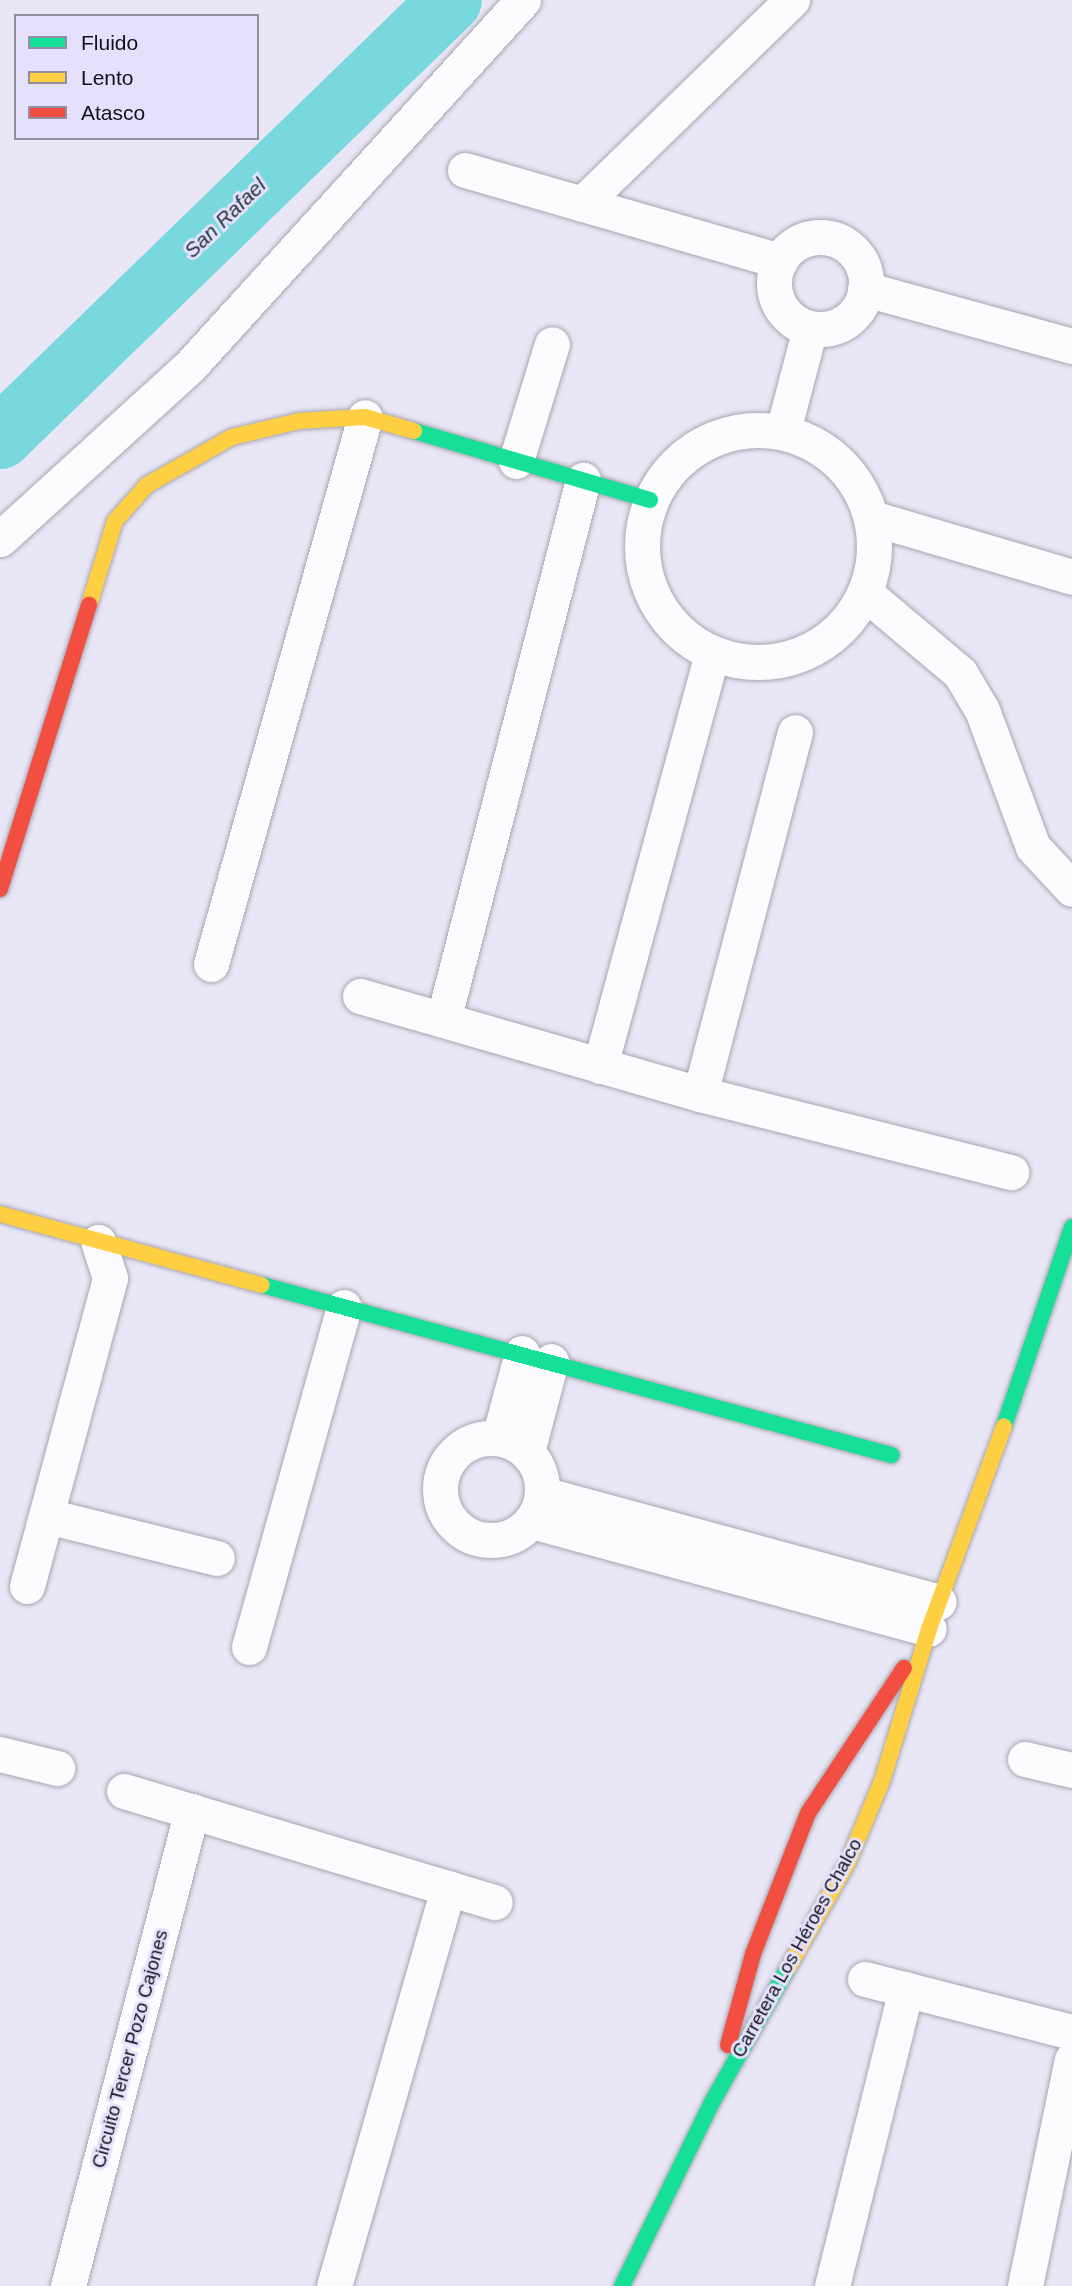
<!DOCTYPE html>
<meta charset="utf-8">
<style>
body{margin:0}
#map{position:relative;width:1072px;height:2286px;overflow:hidden;background:#e9e7f6;font-family:Arial,sans-serif}
div>[style]{position:absolute}
.river>*{height:63px;margin:-31.5px;padding:0 31.5px;transform-origin:31.5px;border-radius:31.5px;background:#78d8de}
.roads{filter:drop-shadow(0 0 2px #a8a6b1) drop-shadow(0 0 2px #a8a6b1)}
.street>*{height:35px;margin:-17.5px;padding:0 17.5px;transform-origin:17.5px;border-radius:17.5px;background:#fcfbfe}
.street>.ring{margin:-17.5px;padding:0;box-sizing:content-box;background:none;border:35px solid #fcfbfe;border-radius:50%}
.fast>*{height:16px;margin:-8px;padding:0 8px;transform-origin:8px;border-radius:8px;background:#16e098}
.slow>*{height:16px;margin:-8px;padding:0 8px;transform-origin:8px;border-radius:8px;background:#ffcf43}
.jam>*{height:16px;margin:-8px;padding:0 8px;transform-origin:8px;border-radius:8px;background:#f24e42}
span{translate:-50% -50%;white-space:nowrap;text-align:center;line-height:1.15;-webkit-text-stroke:6px #e5e1fc;paint-order:stroke}
.street-label{font-size:19px;color:#13121b}
.water-label{font-size:21px;color:#213839;font-style:italic}
.legend{position:absolute;left:14px;top:14px;width:245px;height:126px;box-sizing:border-box;background:#e5e1fc;border:2px solid #918ea2;margin:0;padding:9px 12px;list-style:none;font-size:21px;color:#13121b}
.legend li{display:flex;align-items:center;gap:14px;height:35px}
.legend b{width:35px;border:2px solid #918ea2}
</style>
<div id="map">
<div class="river">
<i style="left:0;top:437px;width:627px;rotate:-44.16deg"></i>
</div>
<div class="roads">
<div class="street">
<i style="left:465px;top:170px;width:328px;rotate:16.1deg"></i>
<i style="left:582px;top:204px;width:293px;rotate:-44.2deg"></i>
<i class="ring" style="left:774px;top:237px;width:57px;height:57px"></i>
<i style="left:865px;top:289px;width:215px;rotate:15.4deg"></i>
<i class="ring" style="left:642px;top:430px;width:197px;height:197px"></i>
<i style="left:783px;top:431px;width:106px;rotate:-75.3deg"></i>
<i style="left:516px;top:461px;width:122px;rotate:-72.9deg"></i>
<i style="left:872px;top:518px;width:209px;rotate:16.4deg"></i>
<i style="left:0;top:539px;width:257px;rotate:-42.3deg"></i>
<i style="left:190px;top:366px;width:495px;rotate:-47.7deg"></i>
<i style="left:865px;top:593px;width:124px;rotate:40.1deg"></i>
<i style="left:960px;top:673px;width:43px;rotate:59.3deg"></i>
<i style="left:982px;top:710px;width:146px;rotate:69.6deg"></i>
<i style="left:1033px;top:847px;width:57px;rotate:47.1deg"></i>
<i style="left:211px;top:964px;width:568px;rotate:-74.28deg"></i>
<i style="left:360px;top:996px;width:354px;rotate:16.1deg"></i>
<i style="left:700px;top:1094px;width:321px;rotate:14.1deg"></i>
<i style="left:444px;top:1017px;width:555px;rotate:-75.49deg"></i>
<i style="left:600px;top:1066px;width:427px;rotate:-74.8deg"></i>
<i style="left:700px;top:1094px;width:374px;rotate:-75.3deg"></i>
<i style="left:499px;top:1438px;width:88px;rotate:-74.9deg"></i>
<i class="ring" style="left:440px;top:1438px;width:67px;height:67px"></i>
<i style="left:527px;top:1452px;width:94px;rotate:-75.2deg"></i>
<i style="left:542px;top:1494px;width:411px;rotate:15.2deg"></i>
<i style="left:47px;top:1516px;width:175px;rotate:13.9deg"></i>
<i style="left:532px;top:1521px;width:411px;rotate:15.2deg"></i>
<i style="left:27px;top:1586px;width:319px;rotate:-74.9deg"></i>
<i style="left:110px;top:1278px;width:38px;rotate:-108deg"></i>
<i style="left:249px;top:1647px;width:353px;rotate:-74.4deg"></i>
<i style="left:0;top:1754px;width:59px;rotate:13.8deg"></i>
<i style="left:1025px;top:1759px;width:48px;rotate:13.2deg"></i>
<i style="left:124px;top:1791px;width:387px;rotate:16.7deg"></i>
<i style="left:865px;top:1979px;width:214px;rotate:14.4deg"></i>
<i style="left:68px;top:2286px;width:491px;rotate:-75.4deg"></i>
<i style="left:334px;top:2286px;width:414px;rotate:-74deg"></i>
<i style="left:832px;top:2286px;width:306px;rotate:-76deg"></i>
<i style="left:1025px;top:2286px;width:231px;rotate:-78.3deg"></i>
</div>
<div class="fast">
<i style="left:414px;top:431px;width:246px;rotate:16.3deg"></i>
<i style="left:262px;top:1285px;width:652px;rotate:15.12deg"></i>
<i style="left:1004px;top:1426px;width:210px;rotate:-71.1deg"></i>
<i style="left:622px;top:2286px;width:203px;rotate:-63.9deg"></i>
<i style="left:711px;top:2104px;width:156px;rotate:-60.5deg"></i>
</div>
<div class="slow">
<i style="left:89px;top:605px;width:88px;rotate:-72.8deg"></i>
<i style="left:115px;top:521px;width:48px;rotate:-48.4deg"></i>
<i style="left:147px;top:485px;width:98px;rotate:-29.5deg"></i>
<i style="left:232px;top:437px;width:69px;rotate:-13.4deg"></i>
<i style="left:299px;top:421px;width:66px;rotate:-3.5deg"></i>
<i style="left:365px;top:417px;width:51px;rotate:15.9deg"></i>
<i style="left:0;top:1214px;width:271px;rotate:15.2deg"></i>
<i style="left:788px;top:1968px;width:122px;rotate:-60.5deg"></i>
<i style="left:848px;top:1862px;width:88px;rotate:-67.2deg"></i>
<i style="left:882px;top:1781px;width:159px;rotate:-72.8deg"></i>
<i style="left:929px;top:1629px;width:216px;rotate:-69.7deg"></i>
</div>
<div class="jam">
<i style="left:0;top:889px;width:298px;rotate:-72.6deg"></i>
<i style="left:728px;top:2045px;width:94px;rotate:-74.6deg"></i>
<i style="left:753px;top:1954px;width:151px;rotate:-68.7deg"></i>
<i style="left:808px;top:1813px;width:174px;rotate:-56.5deg"></i>
</div>
</div>
<div class="street-label">
<span style="left:797px;top:1948px;rotate:-61deg">Carretera Los Héroes Chalco</span>
<span style="left:130px;top:2049px;rotate:-75deg">Circuito Tercer Pozo Cajones</span>
</div>
<div class="water-label">
<span style="left:225px;top:218px;rotate:-44deg">San Rafael</span>
</div>
<ul class="legend">
<li><b style="height:9px;background:#16e098"></b>Fluido</li>
<li><b style="height:9px;background:#ffcf43"></b>Lento</li>
<li><b style="height:9px;background:#f24e42"></b>Atasco</li>
</ul>
</div>
